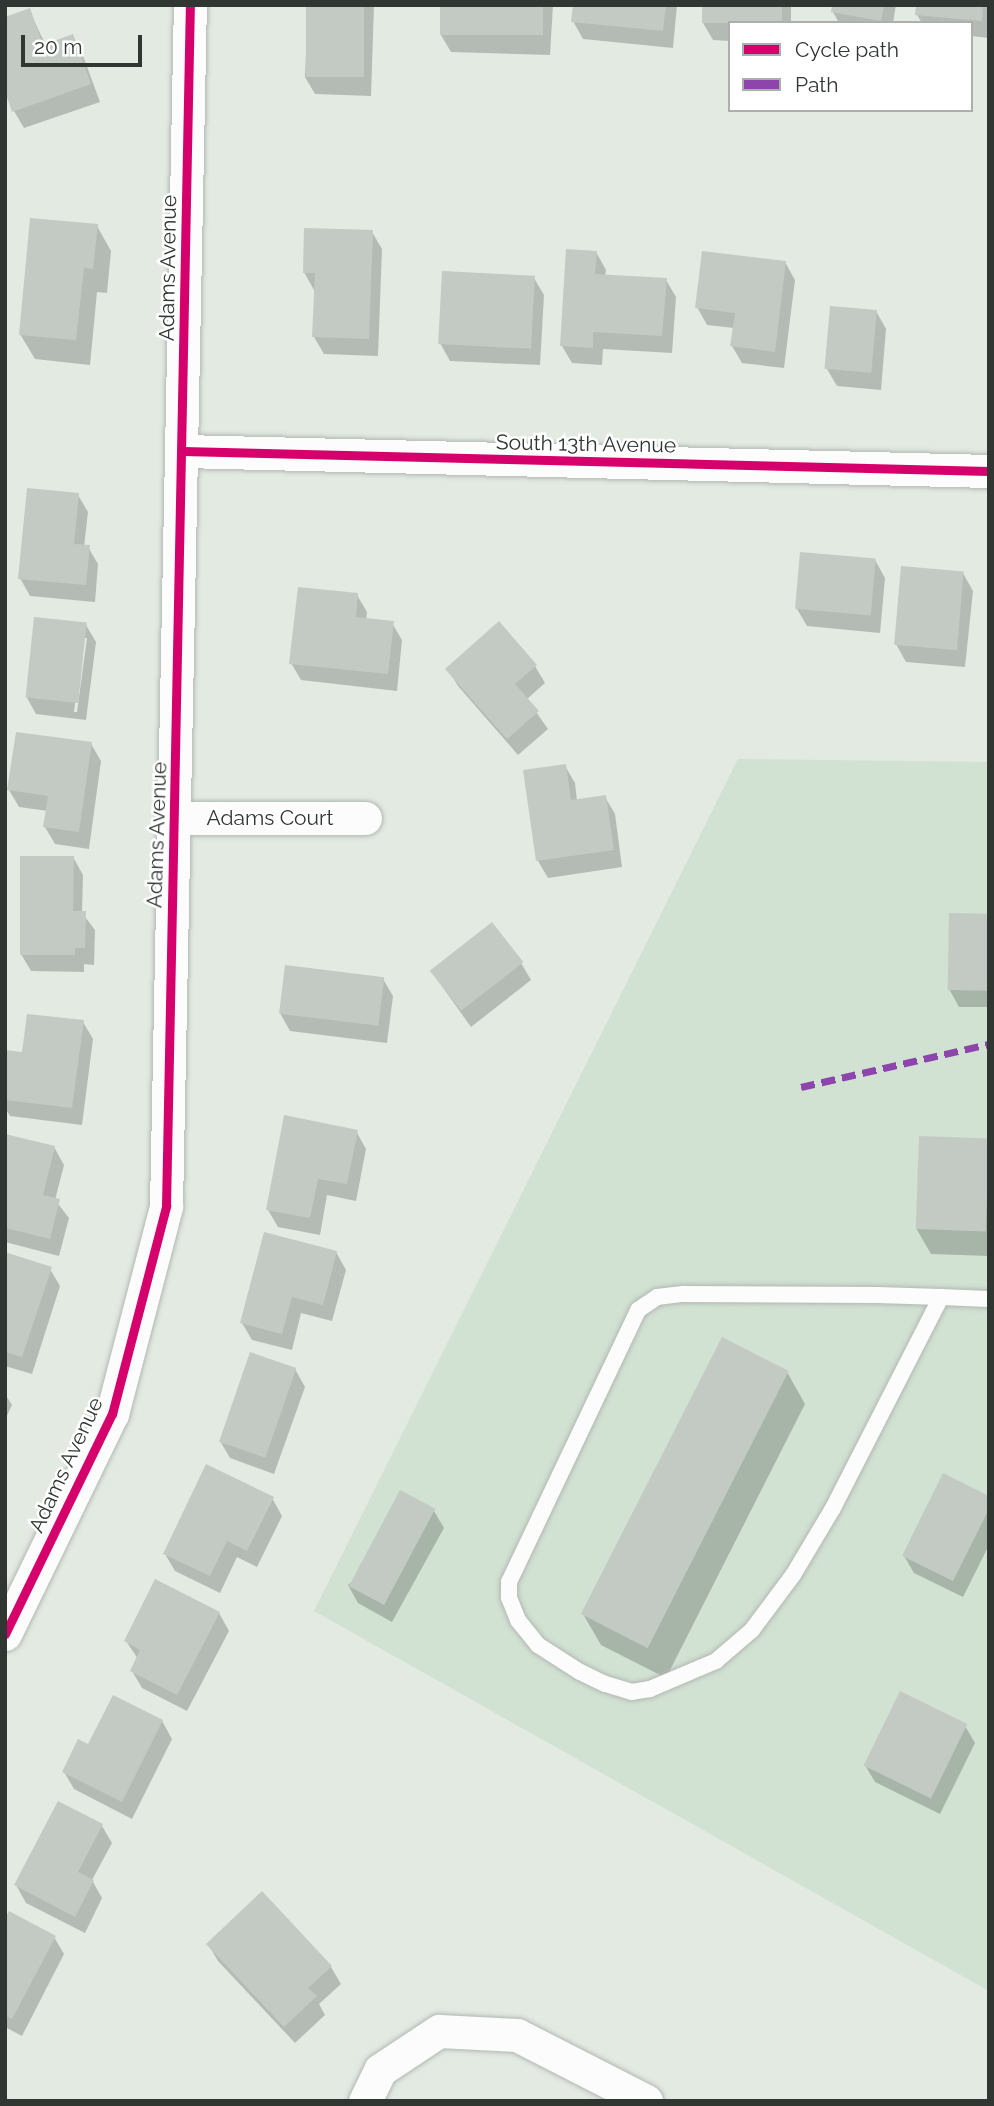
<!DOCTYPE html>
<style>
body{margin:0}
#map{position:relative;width:994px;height:2106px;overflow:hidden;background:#e2eae2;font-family:Raleway,sans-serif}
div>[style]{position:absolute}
.built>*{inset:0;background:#d1e1d2}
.shadow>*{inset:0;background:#0003}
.building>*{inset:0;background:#c3cac3;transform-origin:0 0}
.roads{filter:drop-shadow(0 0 2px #b2b8b2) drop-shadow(0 0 2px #b2b8b2)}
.service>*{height:16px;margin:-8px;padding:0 8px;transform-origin:8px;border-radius:8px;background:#fbfcfb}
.minor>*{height:33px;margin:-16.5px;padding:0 16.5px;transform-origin:16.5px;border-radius:16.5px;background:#fbfcfb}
.quiet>*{height:7px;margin-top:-3.5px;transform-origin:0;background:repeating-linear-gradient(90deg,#8e44ad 0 14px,transparent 0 21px)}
.cycleway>*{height:9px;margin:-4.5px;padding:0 4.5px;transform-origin:4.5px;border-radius:4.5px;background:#d6006c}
span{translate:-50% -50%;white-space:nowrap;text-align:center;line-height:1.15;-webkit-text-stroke:5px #fff;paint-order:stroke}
.street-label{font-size:21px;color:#303631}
.frame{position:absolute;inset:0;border:7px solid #303631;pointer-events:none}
.legend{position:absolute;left:728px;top:21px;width:245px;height:91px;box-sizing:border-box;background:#fff;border:2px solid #acafad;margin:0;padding:9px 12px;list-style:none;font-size:21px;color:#303631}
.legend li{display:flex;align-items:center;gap:14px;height:35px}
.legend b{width:35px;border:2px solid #acafad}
.scale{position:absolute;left:21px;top:35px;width:121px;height:32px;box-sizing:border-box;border:4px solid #303631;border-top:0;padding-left:9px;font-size:21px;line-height:24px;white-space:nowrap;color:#303631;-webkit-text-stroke:5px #fff;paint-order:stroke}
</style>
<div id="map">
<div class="built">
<i style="clip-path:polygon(738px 759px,989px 762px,989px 1991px,314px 1611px)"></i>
</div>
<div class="shadow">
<i style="clip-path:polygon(308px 5px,374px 5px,371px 96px,315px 94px,305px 77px)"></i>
<i style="clip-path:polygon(442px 5px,553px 5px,550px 55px,451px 52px,441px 35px)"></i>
<i style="clip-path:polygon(575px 5px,677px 5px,673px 48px,583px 39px,573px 21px)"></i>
<i style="clip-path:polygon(703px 5px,791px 5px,791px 23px,730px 23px,730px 41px,713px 40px,703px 23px)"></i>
<i style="clip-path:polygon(834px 5px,896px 5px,893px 23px,839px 23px,833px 12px)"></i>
<i style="clip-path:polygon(918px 5px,989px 5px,989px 38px,971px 36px,971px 23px,922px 23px,917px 15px)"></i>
<i style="clip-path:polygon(29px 10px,46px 46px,73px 36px,82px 53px,100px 102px,24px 128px,14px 111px)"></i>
<i style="clip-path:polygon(97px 226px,111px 251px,107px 293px,97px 292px,90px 365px,35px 359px,20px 334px)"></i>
<i style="clip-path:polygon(372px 232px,382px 249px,378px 356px,324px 354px,314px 337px,314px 290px,304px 272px)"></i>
<i style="clip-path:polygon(596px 252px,606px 270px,605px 276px,666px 280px,676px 297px,672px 353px,603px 349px,602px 365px,572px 363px,562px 346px)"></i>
<i style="clip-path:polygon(785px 262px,795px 280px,784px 368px,742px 363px,732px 346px,734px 328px,707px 325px,697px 307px)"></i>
<i style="clip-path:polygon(534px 278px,544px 295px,540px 365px,450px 361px,440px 343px)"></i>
<i style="clip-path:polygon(876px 311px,886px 329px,881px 390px,837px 386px,827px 369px)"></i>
<i style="clip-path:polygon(78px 495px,88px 512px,84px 547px,88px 547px,98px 564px,95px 602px,30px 596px,20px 578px)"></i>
<i style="clip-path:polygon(875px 560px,885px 578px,880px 633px,807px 626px,797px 609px)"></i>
<i style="clip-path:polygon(963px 573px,973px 591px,965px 667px,906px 662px,896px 644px)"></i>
<i style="clip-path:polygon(357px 595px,367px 612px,366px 620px,392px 623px,402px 640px,397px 691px,301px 680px,291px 663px)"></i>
<i style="clip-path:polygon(evenodd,86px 625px,96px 642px,86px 720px,36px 714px,26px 696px,86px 625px,83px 638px,87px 638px,77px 712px,74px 712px,83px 638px)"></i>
<i style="clip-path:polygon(535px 666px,545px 683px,527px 699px,548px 729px,518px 755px,458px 686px,448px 669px)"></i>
<i style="clip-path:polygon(91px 744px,101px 761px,89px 849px,55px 844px,45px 827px,48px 811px,19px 807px,9px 790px)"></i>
<i style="clip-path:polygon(565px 766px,575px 783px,577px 801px,605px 797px,615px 814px,622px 867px,548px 878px,538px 861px)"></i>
<i style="clip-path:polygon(73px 857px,83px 875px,82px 913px,95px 930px,94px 965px,84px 964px,84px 972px,31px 971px,21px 954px)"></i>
<i style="clip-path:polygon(989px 916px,989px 1007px,959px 1007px,949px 989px)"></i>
<i style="clip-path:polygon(521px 963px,531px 980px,471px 1027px,431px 971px)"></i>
<i style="clip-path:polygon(383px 979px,393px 996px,387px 1043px,290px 1031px,280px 1013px)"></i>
<i style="clip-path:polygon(83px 1022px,93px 1039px,82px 1125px,10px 1116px,5px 1108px,5px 1058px,23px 1054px)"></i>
<i style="clip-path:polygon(356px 1131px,366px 1149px,356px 1201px,327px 1195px,320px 1235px,278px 1227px,268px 1210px)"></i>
<i style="clip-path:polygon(989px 1140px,989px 1256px,931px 1254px,916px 1228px)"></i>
<i style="clip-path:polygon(5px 1141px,54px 1147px,64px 1165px,55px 1200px,69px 1218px,59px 1256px,5px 1242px)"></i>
<i style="clip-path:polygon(336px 1252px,346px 1270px,332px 1321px,301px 1313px,292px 1350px,252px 1340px,242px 1323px)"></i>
<i style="clip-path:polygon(5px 1254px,50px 1269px,60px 1286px,32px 1374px,5px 1366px)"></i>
<i style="clip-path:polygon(295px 1369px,305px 1387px,274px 1474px,230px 1458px,220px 1441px)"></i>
<i style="clip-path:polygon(787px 1372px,805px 1404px,666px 1678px,601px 1645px,583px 1614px)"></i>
<i style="clip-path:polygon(5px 1394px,12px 1405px,5px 1420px)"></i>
<i style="clip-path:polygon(272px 1498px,282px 1516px,257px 1567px,237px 1557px,220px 1593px,175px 1571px,165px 1554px)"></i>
<i style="clip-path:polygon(989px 1498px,989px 1545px,963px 1597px,914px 1573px,904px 1556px)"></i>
<i style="clip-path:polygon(434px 1511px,444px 1528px,392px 1622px,358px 1603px,348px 1585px)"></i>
<i style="clip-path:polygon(219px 1613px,229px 1631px,187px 1711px,142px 1688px,132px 1671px,138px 1659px,126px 1641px)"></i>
<i style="clip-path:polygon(162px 1721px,172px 1739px,132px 1819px,74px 1789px,64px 1772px)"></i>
<i style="clip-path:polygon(965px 1726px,975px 1743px,940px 1814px,875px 1782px,865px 1765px)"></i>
<i style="clip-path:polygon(102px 1826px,112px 1843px,92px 1880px,102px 1898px,85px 1933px,26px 1903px,16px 1885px)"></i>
<i style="clip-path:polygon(5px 1922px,54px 1937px,64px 1954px,22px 2036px,5px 2027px)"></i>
<i style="clip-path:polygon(208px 1944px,331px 1967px,341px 1984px,319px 2004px,325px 2015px,295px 2043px,218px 1961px)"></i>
</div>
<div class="building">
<i style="left:306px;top:5px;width:58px;height:72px"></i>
<i style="left:440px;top:5px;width:103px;height:30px"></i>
<i style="clip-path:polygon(573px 5px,666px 5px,663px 31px,571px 22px)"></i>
<i style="left:702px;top:5px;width:80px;height:18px"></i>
<i style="clip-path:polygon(832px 5px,884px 5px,881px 21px,831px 12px)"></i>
<i style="clip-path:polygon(916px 5px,983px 5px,982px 21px,915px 15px)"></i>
<i style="clip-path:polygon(30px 8px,43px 45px,73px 34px,91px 84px,12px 112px,5px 91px,5px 17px)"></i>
<i style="clip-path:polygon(30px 218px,98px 224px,93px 269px,84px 268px,76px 340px,19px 335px)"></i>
<i style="clip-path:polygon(304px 228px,373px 230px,369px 339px,312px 337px,315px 273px,303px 273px)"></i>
<i style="clip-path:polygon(566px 249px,597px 251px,595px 274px,667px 278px,662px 336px,593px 332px,593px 348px,560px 346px)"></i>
<i style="clip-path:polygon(702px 251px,786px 261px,775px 352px,730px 346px,735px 313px,695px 308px)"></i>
<i style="left:442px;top:271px;width:93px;height:73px;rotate:3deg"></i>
<i style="left:830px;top:306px;width:47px;height:63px;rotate:5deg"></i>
<i style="clip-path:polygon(27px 488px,79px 493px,74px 544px,90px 545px,86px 585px,18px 579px)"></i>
<i style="left:800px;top:552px;width:76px;height:57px;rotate:5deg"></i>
<i style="left:901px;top:566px;width:63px;height:79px;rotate:5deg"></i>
<i style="clip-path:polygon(298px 587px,358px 593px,356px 617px,394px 621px,388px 674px,289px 664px)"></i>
<i style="left:34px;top:617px;width:53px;height:81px;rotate:6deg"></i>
<i style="clip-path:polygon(499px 621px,537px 665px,515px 684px,539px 711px,507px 739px,445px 669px)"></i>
<i style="clip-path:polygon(16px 732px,92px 742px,79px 832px,43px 827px,48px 796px,7px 790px)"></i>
<i style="clip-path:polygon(566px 764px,571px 800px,606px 795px,614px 850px,536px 861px,523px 770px)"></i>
<i style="clip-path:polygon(20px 856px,74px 856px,73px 911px,86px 911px,85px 948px,75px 948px,75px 955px,20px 955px)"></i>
<i style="left:949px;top:913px;width:40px;height:77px;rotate:1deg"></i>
<i style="left:492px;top:922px;width:51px;height:79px;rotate:52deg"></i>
<i style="left:285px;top:965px;width:100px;height:49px;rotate:7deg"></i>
<i style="clip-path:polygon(27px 1014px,84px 1020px,72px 1108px,5px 1100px,5px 1050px,22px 1052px)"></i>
<i style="clip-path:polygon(284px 1115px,358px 1130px,347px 1184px,318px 1179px,310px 1218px,266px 1210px)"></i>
<i style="clip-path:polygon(5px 1134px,55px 1146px,43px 1195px,60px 1199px,50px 1239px,5px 1228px)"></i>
<i style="left:919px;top:1136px;width:70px;height:93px;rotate:2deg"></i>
<i style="clip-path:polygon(264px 1232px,337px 1251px,323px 1305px,292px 1297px,282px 1334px,240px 1323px)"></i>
<i style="clip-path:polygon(5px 1252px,52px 1267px,22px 1357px,5px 1352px)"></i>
<i style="left:722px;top:1337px;width:75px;height:311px;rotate:27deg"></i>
<i style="left:250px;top:1352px;width:49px;height:95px;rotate:19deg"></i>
<i style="clip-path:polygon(206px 1464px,274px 1497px,247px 1551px,227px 1541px,210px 1576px,163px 1554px)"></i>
<i style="clip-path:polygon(943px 1473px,989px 1496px,989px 1509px,953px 1581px,902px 1556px)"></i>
<i style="left:400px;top:1490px;width:40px;height:109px;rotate:28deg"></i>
<i style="clip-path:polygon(155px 1579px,220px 1612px,177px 1695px,130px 1671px,140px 1650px,124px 1641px)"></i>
<i style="left:900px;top:1691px;width:75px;height:83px;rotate:26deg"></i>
<i style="clip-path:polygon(113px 1695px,163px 1720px,122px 1802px,62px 1772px,78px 1739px,88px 1744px)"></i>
<i style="clip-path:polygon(58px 1801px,103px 1824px,78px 1872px,94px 1880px,75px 1917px,14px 1885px)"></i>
<i style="clip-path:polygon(262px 1891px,332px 1966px,308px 1988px,317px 1996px,284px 2027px,206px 1944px)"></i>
<i style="clip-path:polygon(9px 1911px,56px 1936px,12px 2019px,5px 2016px,5px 1918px)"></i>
</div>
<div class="roads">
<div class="service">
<i style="left:941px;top:1297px;width:237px;rotate:117.1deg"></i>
<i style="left:833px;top:1508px;width:78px;rotate:120.8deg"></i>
<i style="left:793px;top:1575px;width:69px;rotate:126.7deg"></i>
<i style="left:752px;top:1630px;width:48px;rotate:139.3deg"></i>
<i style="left:716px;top:1661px;width:72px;rotate:157deg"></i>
<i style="left:650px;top:1689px;width:18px;rotate:171deg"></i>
<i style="left:632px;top:1692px;width:28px;rotate:-163deg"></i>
<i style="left:605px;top:1684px;width:28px;rotate:-154deg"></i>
<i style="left:580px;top:1672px;width:50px;rotate:-147.3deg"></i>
<i style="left:538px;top:1645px;width:32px;rotate:-129deg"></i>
<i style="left:518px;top:1620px;width:24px;rotate:-112deg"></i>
<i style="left:509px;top:1598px;width:16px;rotate:-90deg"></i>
<i style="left:509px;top:1582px;width:301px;rotate:-64.6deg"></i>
<i style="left:638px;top:1310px;width:23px;rotate:-34deg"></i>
<i style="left:657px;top:1297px;width:26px;rotate:-7deg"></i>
<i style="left:683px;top:1294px;width:194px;rotate:0.3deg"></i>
<i style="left:877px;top:1295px;width:64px;rotate:1.8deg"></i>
<i style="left:941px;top:1297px;width:48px;rotate:2.4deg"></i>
</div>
<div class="minor">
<i style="left:183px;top:451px;width:806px;rotate:1.42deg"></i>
<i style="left:175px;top:818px;width:190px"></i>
<i style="left:5px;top:1634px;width:245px;rotate:-64.1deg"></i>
<i style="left:112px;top:1414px;width:215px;rotate:-75.4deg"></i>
<i style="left:166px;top:1206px;width:1201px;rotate:-88.86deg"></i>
<i style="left:365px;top:2101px;width:34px;rotate:-64deg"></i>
<i style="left:380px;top:2070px;width:71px;rotate:-33.5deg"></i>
<i style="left:439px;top:2031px;width:78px;rotate:2.9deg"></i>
<i style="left:517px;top:2035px;width:145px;rotate:27.1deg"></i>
</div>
</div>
<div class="quiet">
<i style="left:801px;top:1087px;width:193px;rotate:-12.9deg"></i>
</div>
<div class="cycleway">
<i style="left:183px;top:451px;width:806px;rotate:1.42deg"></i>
<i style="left:5px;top:1634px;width:245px;rotate:-64.1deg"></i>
<i style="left:112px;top:1414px;width:215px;rotate:-75.4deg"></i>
<i style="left:166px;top:1206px;width:1201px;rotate:-88.86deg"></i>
</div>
<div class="street-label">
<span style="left:168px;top:268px;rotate:-89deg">Adams Avenue</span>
<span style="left:586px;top:444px;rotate:1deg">South 13th Avenue</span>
<span style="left:270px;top:818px">Adams Court</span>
<span style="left:157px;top:835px;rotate:-88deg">Adams Avenue</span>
<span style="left:66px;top:1465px;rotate:-65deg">Adams Avenue</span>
</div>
<div class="frame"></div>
<ul class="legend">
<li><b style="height:9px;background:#d6006c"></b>Cycle path</li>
<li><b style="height:9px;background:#8e44ad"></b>Path</li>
</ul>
<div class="scale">20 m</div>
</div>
